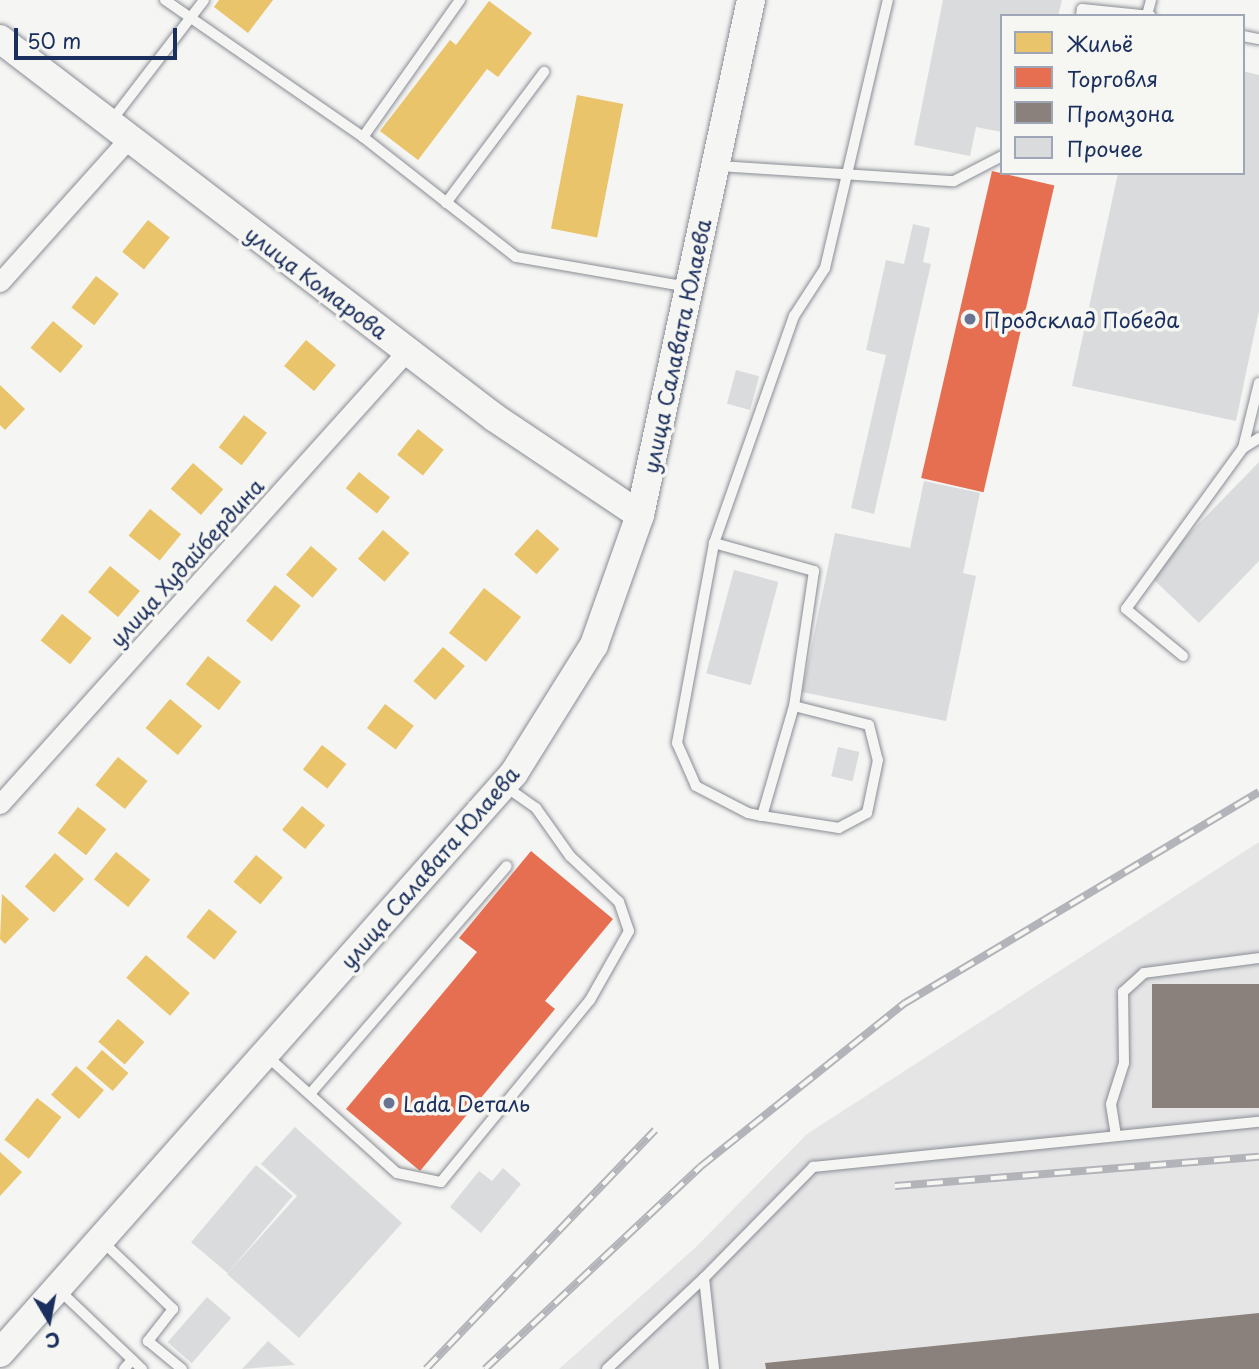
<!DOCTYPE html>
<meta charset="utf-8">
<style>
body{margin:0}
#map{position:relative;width:1259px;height:1369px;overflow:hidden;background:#f5f5f3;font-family:"Playpen Sans",sans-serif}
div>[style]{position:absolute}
.built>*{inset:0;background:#e5e5e6}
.homes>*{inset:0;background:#e9c46a;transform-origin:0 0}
.shops>*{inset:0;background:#e76f51;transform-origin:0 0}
.industry>*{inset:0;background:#8a817c;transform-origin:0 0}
.building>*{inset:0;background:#dadbdc;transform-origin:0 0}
.roads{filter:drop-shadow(0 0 2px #898d95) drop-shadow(0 0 2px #898d95)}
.lane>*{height:10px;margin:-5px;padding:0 5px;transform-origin:5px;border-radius:5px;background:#f5f5f3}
.street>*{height:19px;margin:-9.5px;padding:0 9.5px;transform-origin:9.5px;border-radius:9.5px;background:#f5f5f3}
.secondary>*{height:28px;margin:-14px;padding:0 14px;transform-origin:14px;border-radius:14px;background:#f5f5f3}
.rail>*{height:8px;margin-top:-4px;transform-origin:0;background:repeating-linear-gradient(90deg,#f6f6f2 0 16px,#b2b4b9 0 32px);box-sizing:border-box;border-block:2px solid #b2b4b9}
.dots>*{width:19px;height:19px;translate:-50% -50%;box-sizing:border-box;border:4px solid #f6f6f2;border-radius:50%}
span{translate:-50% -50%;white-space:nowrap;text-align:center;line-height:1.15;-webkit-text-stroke:7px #f6f6f2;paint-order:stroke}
.street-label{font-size:21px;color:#1b2f5e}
.poi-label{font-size:21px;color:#1b2f5e}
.left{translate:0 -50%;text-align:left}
.legend{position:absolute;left:1000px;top:14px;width:245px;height:161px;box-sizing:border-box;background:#f6f6f2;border:2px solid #9ea6b7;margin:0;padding:9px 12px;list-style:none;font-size:21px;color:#1b2f5e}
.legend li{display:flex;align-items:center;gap:14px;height:35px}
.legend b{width:35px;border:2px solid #9ea6b7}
.north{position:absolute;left:14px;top:1285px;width:70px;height:70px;-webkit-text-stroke:5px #f6f6f2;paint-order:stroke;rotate:170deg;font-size:19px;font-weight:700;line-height:28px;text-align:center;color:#1b2f5e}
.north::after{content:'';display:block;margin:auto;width:24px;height:32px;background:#1b2f5e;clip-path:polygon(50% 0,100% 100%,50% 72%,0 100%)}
.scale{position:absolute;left:14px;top:28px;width:163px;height:32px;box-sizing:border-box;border:4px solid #1b2f5e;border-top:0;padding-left:9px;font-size:21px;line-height:24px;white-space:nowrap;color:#1b2f5e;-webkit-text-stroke:5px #f6f6f2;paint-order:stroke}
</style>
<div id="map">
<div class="built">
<i style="clip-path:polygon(1259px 842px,1259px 1369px,559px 1369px,696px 1247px,807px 1134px)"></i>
</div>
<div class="homes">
<i style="clip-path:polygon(219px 0,273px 0,248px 33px,214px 7px)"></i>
<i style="clip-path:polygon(489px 1px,532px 33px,498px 77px,487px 69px,418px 160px,380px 131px,450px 40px,456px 45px)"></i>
<i style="left:577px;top:95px;width:47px;height:136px;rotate:11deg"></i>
<i style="left:148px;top:220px;width:28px;height:41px;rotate:39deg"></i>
<i style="left:96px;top:276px;width:29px;height:40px;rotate:38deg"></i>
<i style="left:53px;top:321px;width:39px;height:35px;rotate:40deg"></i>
<i style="left:306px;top:340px;width:39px;height:34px;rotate:40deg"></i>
<i style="clip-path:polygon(0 385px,25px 409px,5px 430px,0 425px)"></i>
<i style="left:244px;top:415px;width:29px;height:41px;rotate:38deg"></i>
<i style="left:418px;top:429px;width:33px;height:33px;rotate:39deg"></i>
<i style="left:193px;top:463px;width:40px;height:34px;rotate:41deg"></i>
<i style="left:359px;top:472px;width:40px;height:21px;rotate:39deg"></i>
<i style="left:150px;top:509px;width:40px;height:34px;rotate:39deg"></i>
<i style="left:537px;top:529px;width:30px;height:34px;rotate:42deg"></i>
<i style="left:383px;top:530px;width:35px;height:38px;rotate:41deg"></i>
<i style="left:311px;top:546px;width:35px;height:38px;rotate:41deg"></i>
<i style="left:110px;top:566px;width:39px;height:34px;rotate:40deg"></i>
<i style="left:275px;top:585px;width:33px;height:46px;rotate:39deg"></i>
<i style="left:484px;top:588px;width:47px;height:57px;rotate:38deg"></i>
<i style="left:62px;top:614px;width:38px;height:34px;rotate:39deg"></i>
<i style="left:443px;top:647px;width:29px;height:45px;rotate:41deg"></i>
<i style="left:208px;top:656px;width:42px;height:36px;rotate:38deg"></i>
<i style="left:170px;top:699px;width:42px;height:38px;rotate:40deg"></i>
<i style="left:385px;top:704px;width:36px;height:30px;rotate:37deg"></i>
<i style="left:322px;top:745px;width:31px;height:31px;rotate:38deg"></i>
<i style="left:118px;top:757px;width:38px;height:36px;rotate:39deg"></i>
<i style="left:302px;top:806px;width:30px;height:31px;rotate:40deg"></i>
<i style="left:78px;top:807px;width:36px;height:33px;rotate:38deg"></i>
<i style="left:116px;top:852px;width:44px;height:35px;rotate:39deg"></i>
<i style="left:55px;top:853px;width:39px;height:45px;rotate:42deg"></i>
<i style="left:256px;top:855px;width:35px;height:35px;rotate:40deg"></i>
<i style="clip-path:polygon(2px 894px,29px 919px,5px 944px,0 939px)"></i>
<i style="left:209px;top:909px;width:36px;height:36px;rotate:39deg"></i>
<i style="left:146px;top:955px;width:58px;height:30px;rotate:41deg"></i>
<i style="left:118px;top:1019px;width:35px;height:30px;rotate:41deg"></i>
<i style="left:102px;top:1050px;width:35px;height:24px;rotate:41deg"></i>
<i style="left:76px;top:1066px;width:37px;height:38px;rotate:41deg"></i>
<i style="left:37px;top:1098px;width:31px;height:53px;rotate:38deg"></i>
<i style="clip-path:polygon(0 1152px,22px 1172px,0 1196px)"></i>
</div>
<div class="shops">
<i style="left:992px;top:171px;width:64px;height:315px;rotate:13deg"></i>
<i style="clip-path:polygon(531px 851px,613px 919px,545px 1001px,555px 1009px,420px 1171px,346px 1109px,477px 952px,459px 938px)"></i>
</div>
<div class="industry">
<i style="left:1259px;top:984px;width:124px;height:107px;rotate:90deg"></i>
<i style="clip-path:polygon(1259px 1313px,1259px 1369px,766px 1369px,765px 1363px)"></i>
</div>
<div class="building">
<i style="clip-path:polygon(943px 0,1062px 0,1058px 16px,1002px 16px,1002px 132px,976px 127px,970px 156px,914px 145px)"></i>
<i style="clip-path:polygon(1243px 71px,1259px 75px,1259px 311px,1236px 421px,1072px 386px,1118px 173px,1243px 173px)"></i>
<i style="clip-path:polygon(913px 224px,930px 228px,923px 262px,931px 264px,874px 514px,851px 508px,886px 355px,866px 350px,886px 260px,904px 264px)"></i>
<i style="left:736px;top:370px;width:24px;height:35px;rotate:15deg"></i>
<i style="clip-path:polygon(1259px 462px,1259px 561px,1199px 623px,1149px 575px)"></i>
<i style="clip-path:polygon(924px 481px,980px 493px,963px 573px,976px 576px,946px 721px,802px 692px,835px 533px,910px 548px)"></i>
<i style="left:734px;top:570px;width:46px;height:107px;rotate:15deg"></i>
<i style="left:838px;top:747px;width:22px;height:30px;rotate:13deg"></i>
<i style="clip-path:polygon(295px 1127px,402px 1223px,299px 1338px,227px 1274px,297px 1196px,261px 1164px)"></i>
<i style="left:256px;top:1165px;width:48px;height:101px;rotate:40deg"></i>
<i style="clip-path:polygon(503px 1168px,521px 1184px,481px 1233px,450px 1207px,479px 1171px,492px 1181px)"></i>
<i style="left:207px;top:1297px;width:32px;height:60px;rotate:41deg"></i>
<i style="clip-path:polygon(268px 1341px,295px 1365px,242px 1369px)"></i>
</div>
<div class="roads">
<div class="lane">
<i style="left:165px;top:0;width:241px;rotate:34.7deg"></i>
<i style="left:363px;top:137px;width:194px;rotate:38.1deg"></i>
<i style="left:516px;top:257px;width:175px;rotate:9.9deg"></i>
<i style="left:1147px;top:15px;width:16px;rotate:-75deg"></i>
<i style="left:1081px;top:16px;width:7px;rotate:-82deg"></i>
<i style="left:1082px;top:9px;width:69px;rotate:5.8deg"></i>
<i style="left:1243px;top:36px;width:16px;rotate:11deg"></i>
<i style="left:112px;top:120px;width:151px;rotate:-52.5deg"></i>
<i style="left:363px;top:137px;width:168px;rotate:-54.7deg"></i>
<i style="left:719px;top:166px;width:235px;rotate:3.7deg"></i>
<i style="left:954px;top:181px;width:54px;rotate:-27.5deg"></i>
<i style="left:446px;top:203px;width:164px;rotate:-53.2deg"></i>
<i style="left:1243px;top:448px;width:19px;rotate:-32deg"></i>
<i style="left:714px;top:543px;width:104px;rotate:15.6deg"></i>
<i style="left:814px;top:571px;width:136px;rotate:98.4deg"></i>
<i style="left:1183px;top:656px;width:74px;rotate:-140.5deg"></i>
<i style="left:1126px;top:609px;width:199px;rotate:-54deg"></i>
<i style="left:1243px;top:448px;width:67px;rotate:-76.2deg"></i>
<i style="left:762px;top:816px;width:115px;rotate:-73.8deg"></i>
<i style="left:794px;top:706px;width:77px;rotate:14.2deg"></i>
<i style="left:869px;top:725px;width:36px;rotate:76deg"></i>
<i style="left:878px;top:760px;width:54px;rotate:101.7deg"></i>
<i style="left:867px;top:813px;width:32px;rotate:152deg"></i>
<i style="left:839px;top:828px;width:78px;rotate:-171.1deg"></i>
<i style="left:762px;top:816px;width:14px;rotate:-168deg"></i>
<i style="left:748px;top:813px;width:59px;rotate:-152.6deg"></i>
<i style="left:696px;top:786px;width:47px;rotate:-113.8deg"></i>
<i style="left:677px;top:743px;width:203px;rotate:-79.5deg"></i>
<i style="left:714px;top:543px;width:241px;rotate:-70.6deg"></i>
<i style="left:794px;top:316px;width:57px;rotate:-57.1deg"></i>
<i style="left:825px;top:268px;width:275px;rotate:-76.8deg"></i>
<i style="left:268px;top:1057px;width:173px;rotate:42deg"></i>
<i style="left:397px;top:1173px;width:45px;rotate:11.6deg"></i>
<i style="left:441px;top:1182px;width:235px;rotate:-50.7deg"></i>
<i style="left:590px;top:1000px;width:79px;rotate:-60.5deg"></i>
<i style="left:629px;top:931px;width:31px;rotate:-109deg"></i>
<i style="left:619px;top:902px;width:67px;rotate:-136.8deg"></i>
<i style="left:570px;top:856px;width:59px;rotate:-125.3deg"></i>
<i style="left:536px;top:808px;width:38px;rotate:-145deg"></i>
<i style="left:310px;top:1094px;width:301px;rotate:-49.2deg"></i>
<i style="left:1116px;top:1136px;width:32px;rotate:-99deg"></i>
<i style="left:1111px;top:1104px;width:43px;rotate:-72.4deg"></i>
<i style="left:1124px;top:1063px;width:71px;rotate:-90.8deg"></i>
<i style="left:1123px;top:992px;width:28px;rotate:-42deg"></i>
<i style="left:1144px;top:973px;width:116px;rotate:-7.4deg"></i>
<i style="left:101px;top:1240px;width:100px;rotate:43.8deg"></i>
<i style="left:173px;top:1309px;width:41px;rotate:128deg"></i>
<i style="left:148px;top:1341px;width:44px;rotate:39.5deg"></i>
<i style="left:704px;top:1278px;width:156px;rotate:-45.5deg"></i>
<i style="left:813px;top:1167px;width:448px;rotate:-5.8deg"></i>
<i style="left:58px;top:1289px;width:116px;rotate:43.6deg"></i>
<i style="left:124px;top:1369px;width:12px;rotate:-48deg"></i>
<i style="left:607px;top:1369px;width:133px;rotate:-43.2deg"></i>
<i style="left:704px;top:1278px;width:92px;rotate:83.7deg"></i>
</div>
<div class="street">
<i style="left:0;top:282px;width:193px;rotate:-48.1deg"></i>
<i style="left:0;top:804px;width:609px;rotate:-48.06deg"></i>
</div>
<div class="secondary">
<i style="left:0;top:39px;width:623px;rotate:37.44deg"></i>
<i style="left:495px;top:418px;width:174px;rotate:33.8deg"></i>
<i style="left:0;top:1353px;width:775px;rotate:-48.45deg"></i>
<i style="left:514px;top:773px;width:151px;rotate:-58deg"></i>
<i style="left:594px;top:645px;width:138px;rotate:-70.5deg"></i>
<i style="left:640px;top:515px;width:527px;rotate:-77.84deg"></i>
</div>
</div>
<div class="rail">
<i style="left:895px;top:1186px;width:365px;rotate:-4.6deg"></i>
<i style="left:426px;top:1369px;width:331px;rotate:-46.2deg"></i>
<i style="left:485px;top:1369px;width:295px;rotate:-43.2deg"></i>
<i style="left:700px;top:1167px;width:263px;rotate:-38.7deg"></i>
<i style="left:905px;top:1003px;width:412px;rotate:-30.8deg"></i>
</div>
<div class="dots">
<i style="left:970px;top:319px;background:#677492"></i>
<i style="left:389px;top:1103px;background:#677492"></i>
</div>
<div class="street-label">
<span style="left:317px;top:282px;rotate:37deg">улица Комарова</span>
<span style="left:676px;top:346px;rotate:-78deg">улица Салавата Юлаева</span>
<span style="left:186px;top:562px;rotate:-48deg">улица Худайбердина</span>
<span style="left:429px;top:867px;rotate:-49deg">улица Салавата Юлаева</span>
</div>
<div class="poi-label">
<span class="left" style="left:984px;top:319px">Продсклад Победа</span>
<span class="left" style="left:403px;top:1103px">Lada Dеталь</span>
</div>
<ul class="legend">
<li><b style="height:19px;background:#e9c46a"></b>Жильё</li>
<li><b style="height:19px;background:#e76f51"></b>Торговля</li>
<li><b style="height:19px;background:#8a817c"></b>Промзона</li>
<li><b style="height:19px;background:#dadbdc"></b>Прочее</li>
</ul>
<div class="north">С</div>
<div class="scale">50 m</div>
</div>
